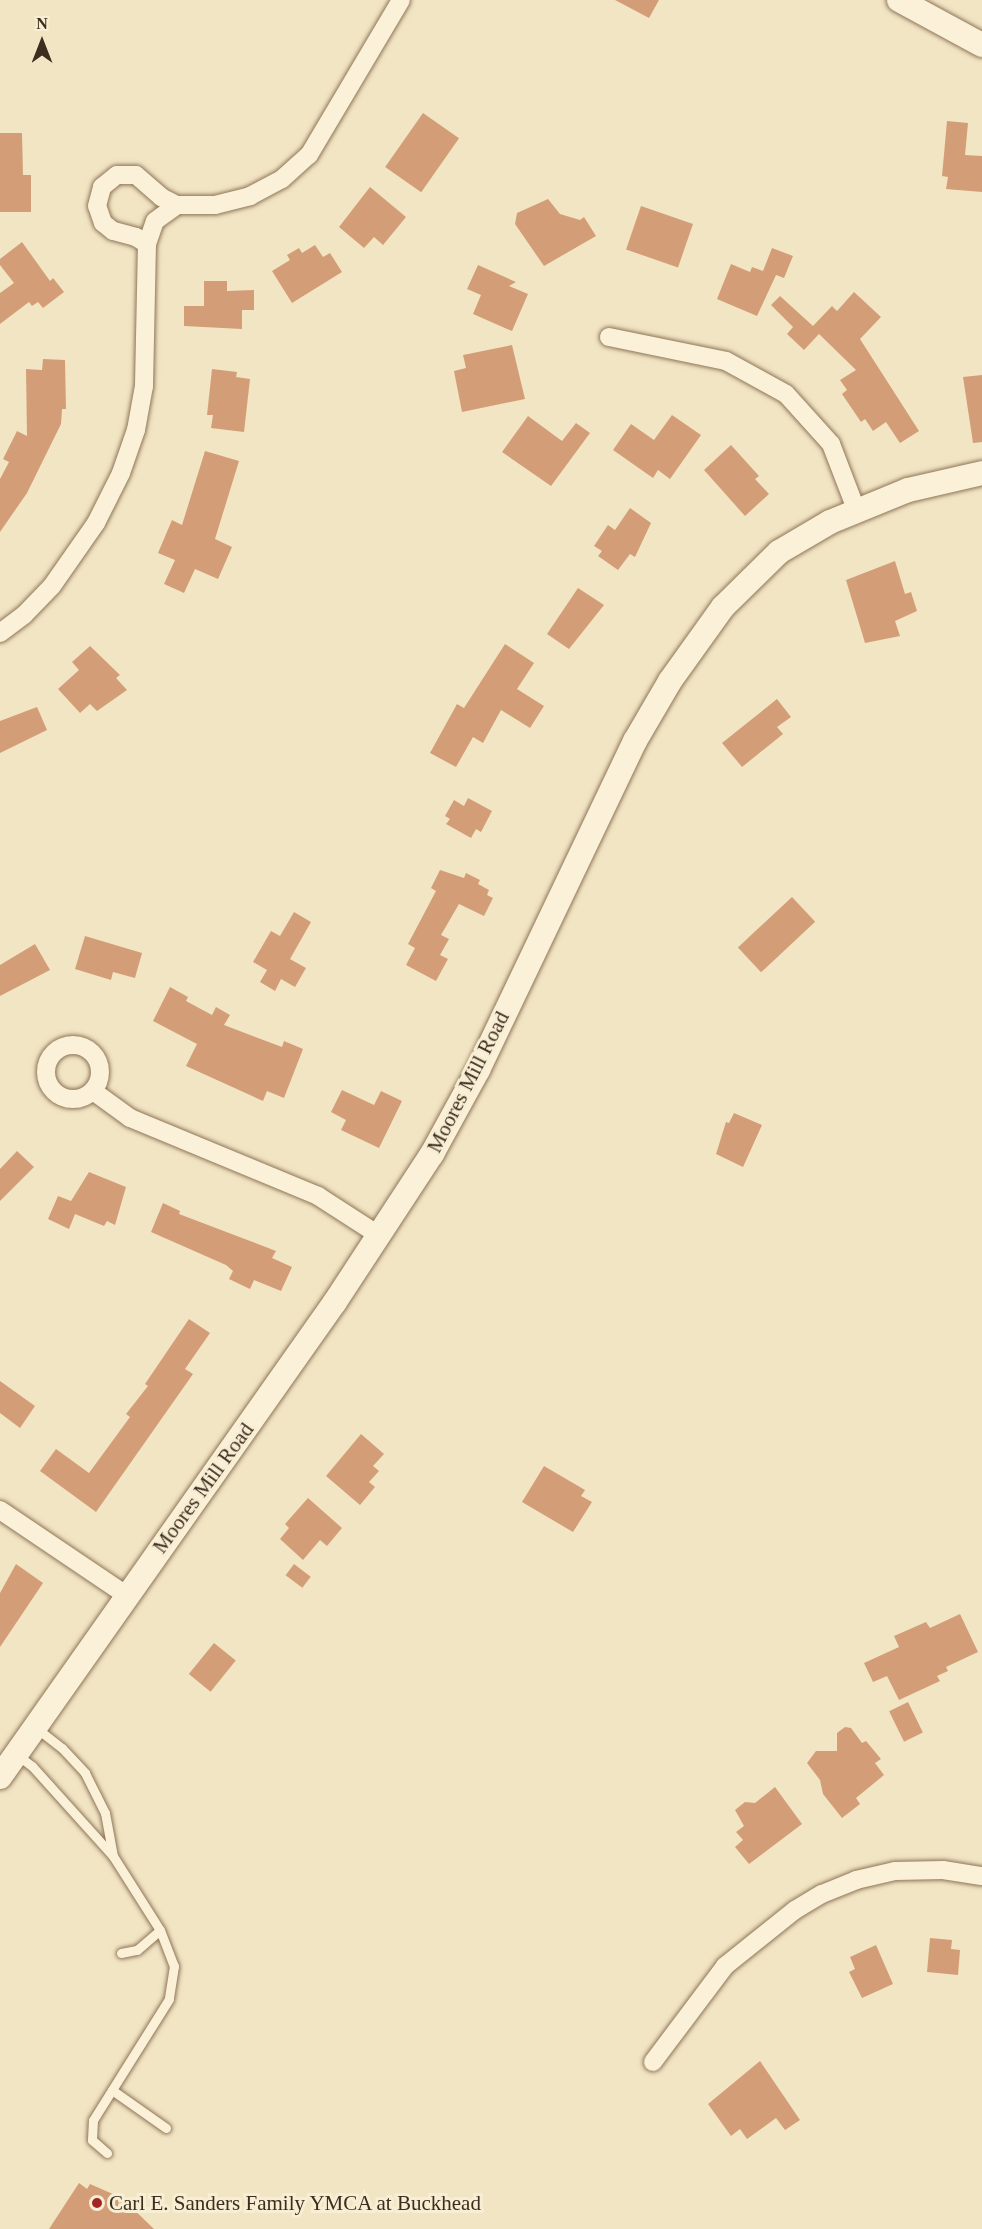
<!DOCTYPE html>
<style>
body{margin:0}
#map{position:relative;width:982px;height:2229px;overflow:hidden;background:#f2e5c4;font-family:"Times New Roman",serif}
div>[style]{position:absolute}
.building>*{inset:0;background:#d39e77;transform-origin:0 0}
.roads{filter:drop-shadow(0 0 2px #8e7658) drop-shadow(0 0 2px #8e7658)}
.lane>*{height:9px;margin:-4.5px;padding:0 4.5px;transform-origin:4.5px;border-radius:4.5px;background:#fbf1d8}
.street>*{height:18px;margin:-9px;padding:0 9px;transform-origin:9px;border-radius:9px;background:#fbf1d8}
.street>.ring{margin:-9px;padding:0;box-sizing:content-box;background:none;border:18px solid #fbf1d8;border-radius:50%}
.secondary>*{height:24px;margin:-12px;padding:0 12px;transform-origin:12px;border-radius:12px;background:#fbf1d8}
.dots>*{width:16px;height:16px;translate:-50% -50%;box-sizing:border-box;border:3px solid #f8eed4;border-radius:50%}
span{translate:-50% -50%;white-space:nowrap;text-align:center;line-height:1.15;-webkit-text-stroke:6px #f8eed4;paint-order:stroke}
.street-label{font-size:21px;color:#3d2d1e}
.poi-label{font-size:21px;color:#3d2d1e}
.left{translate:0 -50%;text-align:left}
.north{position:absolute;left:12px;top:12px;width:60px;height:60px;-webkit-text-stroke:4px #f8eed4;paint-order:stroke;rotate:0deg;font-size:16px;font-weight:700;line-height:24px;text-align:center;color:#3d2d1e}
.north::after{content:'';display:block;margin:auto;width:21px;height:27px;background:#3d2d1e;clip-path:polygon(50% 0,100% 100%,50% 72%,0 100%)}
</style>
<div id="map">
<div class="building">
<i style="clip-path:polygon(615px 0,659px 0,649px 18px)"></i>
<i style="left:423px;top:113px;width:44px;height:66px;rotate:35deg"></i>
<i style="clip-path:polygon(947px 121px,968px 123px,965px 155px,982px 156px,982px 192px,946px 189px,948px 177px,942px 176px)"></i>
<i style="clip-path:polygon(0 133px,22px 133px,23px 175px,31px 175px,31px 212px,0 212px)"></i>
<i style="clip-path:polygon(370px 187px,406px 217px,383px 245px,374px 237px,364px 248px,339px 227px)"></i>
<i style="clip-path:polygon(548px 199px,560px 214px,580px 220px,584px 217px,596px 236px,544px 266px,515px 224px,517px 213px)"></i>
<i style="left:641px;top:206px;width:55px;height:46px;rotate:19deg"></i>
<i style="clip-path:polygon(22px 242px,50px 281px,53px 278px,64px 292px,43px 308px,38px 302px,32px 306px,29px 302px,0 324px,0 293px,14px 283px,0 265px,0 259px)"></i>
<i style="clip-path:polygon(315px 245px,323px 257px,330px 253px,342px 272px,292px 303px,272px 271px,290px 260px,287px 255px,299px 248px,302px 253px)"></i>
<i style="clip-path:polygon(772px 248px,793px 256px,784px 278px,776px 275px,757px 316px,717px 299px,731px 264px,750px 272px,752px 267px,763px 271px)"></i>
<i style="clip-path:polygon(478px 265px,516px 282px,509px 286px,528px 294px,512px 331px,473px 314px,481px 295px,467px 289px)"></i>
<i style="clip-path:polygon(204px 281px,227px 281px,227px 291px,254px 290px,254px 310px,242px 310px,242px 329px,184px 326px,184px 306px,204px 306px)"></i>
<i style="clip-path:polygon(854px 292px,881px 317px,860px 339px,919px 431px,900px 443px,886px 422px,873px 431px,865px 419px,861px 422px,842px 394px,847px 390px,840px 380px,856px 370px,819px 334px,804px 350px,787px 334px,793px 327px,771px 305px,780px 296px,813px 326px,832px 306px,837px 311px)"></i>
<i style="clip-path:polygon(512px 345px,525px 399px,462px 412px,454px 371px,466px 368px,463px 355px)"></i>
<i style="clip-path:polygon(43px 359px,65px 360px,66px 409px,62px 409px,61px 424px,27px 493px,0 532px,0 479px,9px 462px,3px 459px,17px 431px,27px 436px,26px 369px,42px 370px)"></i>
<i style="clip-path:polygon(212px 369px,237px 372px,236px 377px,250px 379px,244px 432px,211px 428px,213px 415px,207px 415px)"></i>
<i style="clip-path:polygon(982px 375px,982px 442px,973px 443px,963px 377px)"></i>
<i style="clip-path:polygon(672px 415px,701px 435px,670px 479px,658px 470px,653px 478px,613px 450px,631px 424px,654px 440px)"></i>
<i style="clip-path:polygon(528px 416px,562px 441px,576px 423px,590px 433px,551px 486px,502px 452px)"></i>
<i style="clip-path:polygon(731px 445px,759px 476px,755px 479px,769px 494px,745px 516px,704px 470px)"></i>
<i style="clip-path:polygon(205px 451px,239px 461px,215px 539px,232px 547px,218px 579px,195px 569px,184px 593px,164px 584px,175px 560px,158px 553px,172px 520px,182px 525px)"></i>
<i style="clip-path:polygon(630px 508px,651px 523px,635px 557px,630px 554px,618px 570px,598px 556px,602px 551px,594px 546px,608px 525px,615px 530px)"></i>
<i style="clip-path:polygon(895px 561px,905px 594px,911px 592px,917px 611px,895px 621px,900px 636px,865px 643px,846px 580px)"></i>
<i style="clip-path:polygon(578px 588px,604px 605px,569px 649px,547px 634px)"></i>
<i style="clip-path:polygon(505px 644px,534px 663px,517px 689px,544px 706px,530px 728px,501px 710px,483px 743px,473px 737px,456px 767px,430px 753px,457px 704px,464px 708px)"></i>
<i style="clip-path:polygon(90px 646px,120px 675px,116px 678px,127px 690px,97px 711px,90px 704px,80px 713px,58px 689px,79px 670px,72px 662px)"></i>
<i style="clip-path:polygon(777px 699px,791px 717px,777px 727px,783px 734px,742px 767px,722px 743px)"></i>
<i style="clip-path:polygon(37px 707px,47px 730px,0 753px,0 721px)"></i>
<i style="clip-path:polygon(468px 798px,492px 811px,481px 832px,476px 829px,471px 838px,446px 824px,450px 819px,445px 816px,454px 800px,464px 806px)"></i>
<i style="clip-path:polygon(440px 870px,464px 878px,466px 873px,480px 880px,478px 884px,489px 890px,487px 895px,493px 898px,484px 916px,459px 904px,441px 935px,449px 939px,440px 955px,448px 959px,436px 981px,406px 965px,415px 948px,408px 944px,436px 891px,431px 888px)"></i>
<i style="left:792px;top:897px;width:34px;height:74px;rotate:47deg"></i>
<i style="clip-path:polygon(294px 912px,311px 922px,290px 959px,306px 968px,295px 987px,281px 979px,275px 991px,260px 982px,267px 970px,253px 962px,271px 931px,280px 936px)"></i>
<i style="clip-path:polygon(85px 936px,142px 953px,135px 978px,113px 972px,111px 980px,75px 969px)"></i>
<i style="clip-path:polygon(35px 944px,50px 970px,0 996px,0 965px)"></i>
<i style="clip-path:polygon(170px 987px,188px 997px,186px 1001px,212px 1015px,216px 1007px,230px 1015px,224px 1025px,282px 1047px,284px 1041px,303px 1049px,284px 1098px,267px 1091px,263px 1101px,186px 1066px,197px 1044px,153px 1021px)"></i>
<i style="clip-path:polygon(342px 1090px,374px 1105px,381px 1091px,402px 1101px,379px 1148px,341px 1130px,346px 1120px,331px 1112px)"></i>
<i style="clip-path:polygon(734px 1113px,762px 1125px,743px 1167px,716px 1154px,726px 1122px,729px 1123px)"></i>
<i style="clip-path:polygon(17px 1151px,34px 1167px,0 1201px,0 1169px)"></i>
<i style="clip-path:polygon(89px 1172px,126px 1187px,115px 1225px,107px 1221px,104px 1226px,75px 1214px,69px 1229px,48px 1219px,58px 1196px,71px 1201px)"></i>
<i style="clip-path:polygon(163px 1203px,180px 1211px,179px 1214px,276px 1251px,272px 1258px,292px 1267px,281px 1291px,254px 1280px,250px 1289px,229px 1279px,233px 1271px,226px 1265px,151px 1232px)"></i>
<i style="clip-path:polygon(189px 1319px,210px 1333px,185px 1369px,193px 1374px,96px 1512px,40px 1471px,56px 1449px,89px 1473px,130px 1417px,126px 1414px,148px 1386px,145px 1384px)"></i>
<i style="clip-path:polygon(0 1381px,35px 1406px,20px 1428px,0 1413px)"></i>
<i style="clip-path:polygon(361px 1434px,384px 1454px,373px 1466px,379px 1471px,369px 1482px,375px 1487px,360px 1505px,326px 1476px)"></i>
<i style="clip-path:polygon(544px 1466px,585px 1490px,581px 1496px,592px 1502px,573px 1532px,522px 1502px)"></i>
<i style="clip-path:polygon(308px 1498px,342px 1528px,327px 1546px,320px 1540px,303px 1560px,280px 1539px,289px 1528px,285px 1524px)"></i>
<i style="clip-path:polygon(16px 1564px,43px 1583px,0 1647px,0 1593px)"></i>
<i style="left:294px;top:1564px;width:21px;height:14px;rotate:37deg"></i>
<i style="clip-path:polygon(960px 1614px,978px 1652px,946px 1667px,948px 1671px,937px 1676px,940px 1681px,899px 1700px,887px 1676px,873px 1682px,864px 1663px,899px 1647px,894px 1636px,926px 1622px,930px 1628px)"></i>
<i style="left:214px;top:1643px;width:28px;height:40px;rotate:39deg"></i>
<i style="left:908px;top:1702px;width:34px;height:21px;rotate:64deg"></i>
<i style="clip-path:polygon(845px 1727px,851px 1728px,862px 1743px,866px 1741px,881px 1759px,875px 1763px,884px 1775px,856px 1798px,860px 1804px,842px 1818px,823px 1794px,820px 1780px,807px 1763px,816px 1751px,837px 1751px,837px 1733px)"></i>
<i style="clip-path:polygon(775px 1787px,802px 1824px,749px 1864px,735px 1847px,743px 1840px,736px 1832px,744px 1826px,735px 1810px,745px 1802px,755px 1803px)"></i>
<i style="clip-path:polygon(930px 1938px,952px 1940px,951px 1949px,960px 1950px,958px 1975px,927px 1972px)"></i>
<i style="clip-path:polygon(876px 1945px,893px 1984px,862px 1998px,849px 1972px,855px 1969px,850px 1957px)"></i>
<i style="clip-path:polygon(760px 2061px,800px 2120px,785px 2130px,776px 2118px,747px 2139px,740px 2129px,731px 2136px,708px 2104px)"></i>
<i style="clip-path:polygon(79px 2183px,87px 2189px,90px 2184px,122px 2198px,154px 2229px,49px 2229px)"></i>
</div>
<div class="roads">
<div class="lane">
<i style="left:35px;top:1727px;width:34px;rotate:38deg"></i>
<i style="left:62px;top:1748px;width:34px;rotate:47deg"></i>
<i style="left:85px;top:1773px;width:45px;rotate:63.4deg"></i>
<i style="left:105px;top:1813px;width:44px;rotate:79.5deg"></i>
<i style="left:16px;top:1754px;width:20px;rotate:37deg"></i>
<i style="left:32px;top:1766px;width:121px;rotate:48deg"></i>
<i style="left:113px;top:1856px;width:88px;rotate:57.6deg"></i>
<i style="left:160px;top:1930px;width:39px;rotate:69deg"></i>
<i style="left:174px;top:1966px;width:33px;rotate:99deg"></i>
<i style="left:169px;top:1999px;width:143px;rotate:122.1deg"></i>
<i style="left:93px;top:2120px;width:20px;rotate:93deg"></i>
<i style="left:92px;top:2140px;width:20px;rotate:41deg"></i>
<i style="left:121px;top:1953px;width:16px;rotate:-11deg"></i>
<i style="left:137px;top:1950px;width:30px;rotate:-41deg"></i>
<i style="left:112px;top:2090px;width:66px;rotate:35.1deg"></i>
</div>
<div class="street">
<i style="left:147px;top:244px;width:13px;rotate:-148deg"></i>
<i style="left:136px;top:237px;width:24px;rotate:-165deg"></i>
<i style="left:113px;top:231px;width:13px;rotate:-141deg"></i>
<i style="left:103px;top:223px;width:18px;rotate:-109deg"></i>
<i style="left:97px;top:206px;width:20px;rotate:-75deg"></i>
<i style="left:102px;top:187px;width:19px;rotate:-39deg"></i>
<i style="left:117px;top:175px;width:19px"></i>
<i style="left:136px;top:175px;width:33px;rotate:41deg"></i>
<i style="left:161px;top:197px;width:18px;rotate:27deg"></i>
<i style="left:609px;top:337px;width:119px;rotate:11.6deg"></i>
<i style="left:726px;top:361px;width:68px;rotate:28.8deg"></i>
<i style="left:786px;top:394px;width:67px;rotate:48deg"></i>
<i style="left:831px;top:444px;width:70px;rotate:69deg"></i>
<i style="left:0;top:633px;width:30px;rotate:-37deg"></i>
<i style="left:24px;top:615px;width:40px;rotate:-46deg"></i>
<i style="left:52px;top:586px;width:77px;rotate:-55.1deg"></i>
<i style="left:96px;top:523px;width:56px;rotate:-63.4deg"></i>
<i style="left:121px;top:473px;width:46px;rotate:-70.8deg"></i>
<i style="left:136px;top:430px;width:45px;rotate:-79.7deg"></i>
<i style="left:144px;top:386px;width:142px;rotate:-88.8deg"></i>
<i style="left:147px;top:244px;width:24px;rotate:-71deg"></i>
<i style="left:155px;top:221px;width:27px;rotate:-36deg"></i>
<i style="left:177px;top:205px;width:38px"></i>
<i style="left:215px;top:205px;width:36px;rotate:-14deg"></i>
<i style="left:250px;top:196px;width:36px;rotate:-28deg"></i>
<i style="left:282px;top:179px;width:36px;rotate:-42deg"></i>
<i style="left:309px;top:155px;width:180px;rotate:-59.3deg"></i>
<i class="ring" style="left:46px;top:1045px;width:36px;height:36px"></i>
<i style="left:93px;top:1091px;width:46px;rotate:36.1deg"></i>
<i style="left:130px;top:1118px;width:204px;rotate:22.5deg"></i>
<i style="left:318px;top:1196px;width:74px;rotate:32.8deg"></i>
<i style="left:0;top:1510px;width:152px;rotate:34deg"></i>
<i style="left:653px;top:2062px;width:120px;rotate:-53.1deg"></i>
<i style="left:725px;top:1966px;width:90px;rotate:-38.7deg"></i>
<i style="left:795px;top:1910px;width:31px;rotate:-31deg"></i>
<i style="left:822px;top:1894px;width:37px;rotate:-22deg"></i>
<i style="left:856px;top:1880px;width:40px;rotate:-13deg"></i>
<i style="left:895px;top:1871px;width:48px;rotate:-1.2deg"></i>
<i style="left:943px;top:1870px;width:39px;rotate:9deg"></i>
</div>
<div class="secondary">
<i style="left:899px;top:0;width:94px;rotate:28.5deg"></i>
<i style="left:0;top:1777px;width:581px;rotate:-54.81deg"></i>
<i style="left:335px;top:1302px;width:177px;rotate:-56.8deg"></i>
<i style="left:432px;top:1154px;width:96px;rotate:-61.3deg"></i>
<i style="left:478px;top:1070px;width:365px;rotate:-64.5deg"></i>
<i style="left:635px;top:741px;width:69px;rotate:-59.7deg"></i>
<i style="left:670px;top:681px;width:91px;rotate:-54.4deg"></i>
<i style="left:723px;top:607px;width:78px;rotate:-44.5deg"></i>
<i style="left:779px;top:552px;width:59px;rotate:-30.5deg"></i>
<i style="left:830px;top:522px;width:84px;rotate:-22.3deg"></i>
<i style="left:908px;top:490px;width:76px;rotate:-12.9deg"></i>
</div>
</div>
<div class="dots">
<i style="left:97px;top:2203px;background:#a22523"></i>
</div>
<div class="street-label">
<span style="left:468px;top:1082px;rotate:-63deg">Moores Mill Road</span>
<span style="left:203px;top:1488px;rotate:-54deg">Moores Mill Road</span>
</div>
<div class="poi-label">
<span class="left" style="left:109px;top:2203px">Carl E. Sanders Family YMCA at Buckhead</span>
</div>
<div class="north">N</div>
</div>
